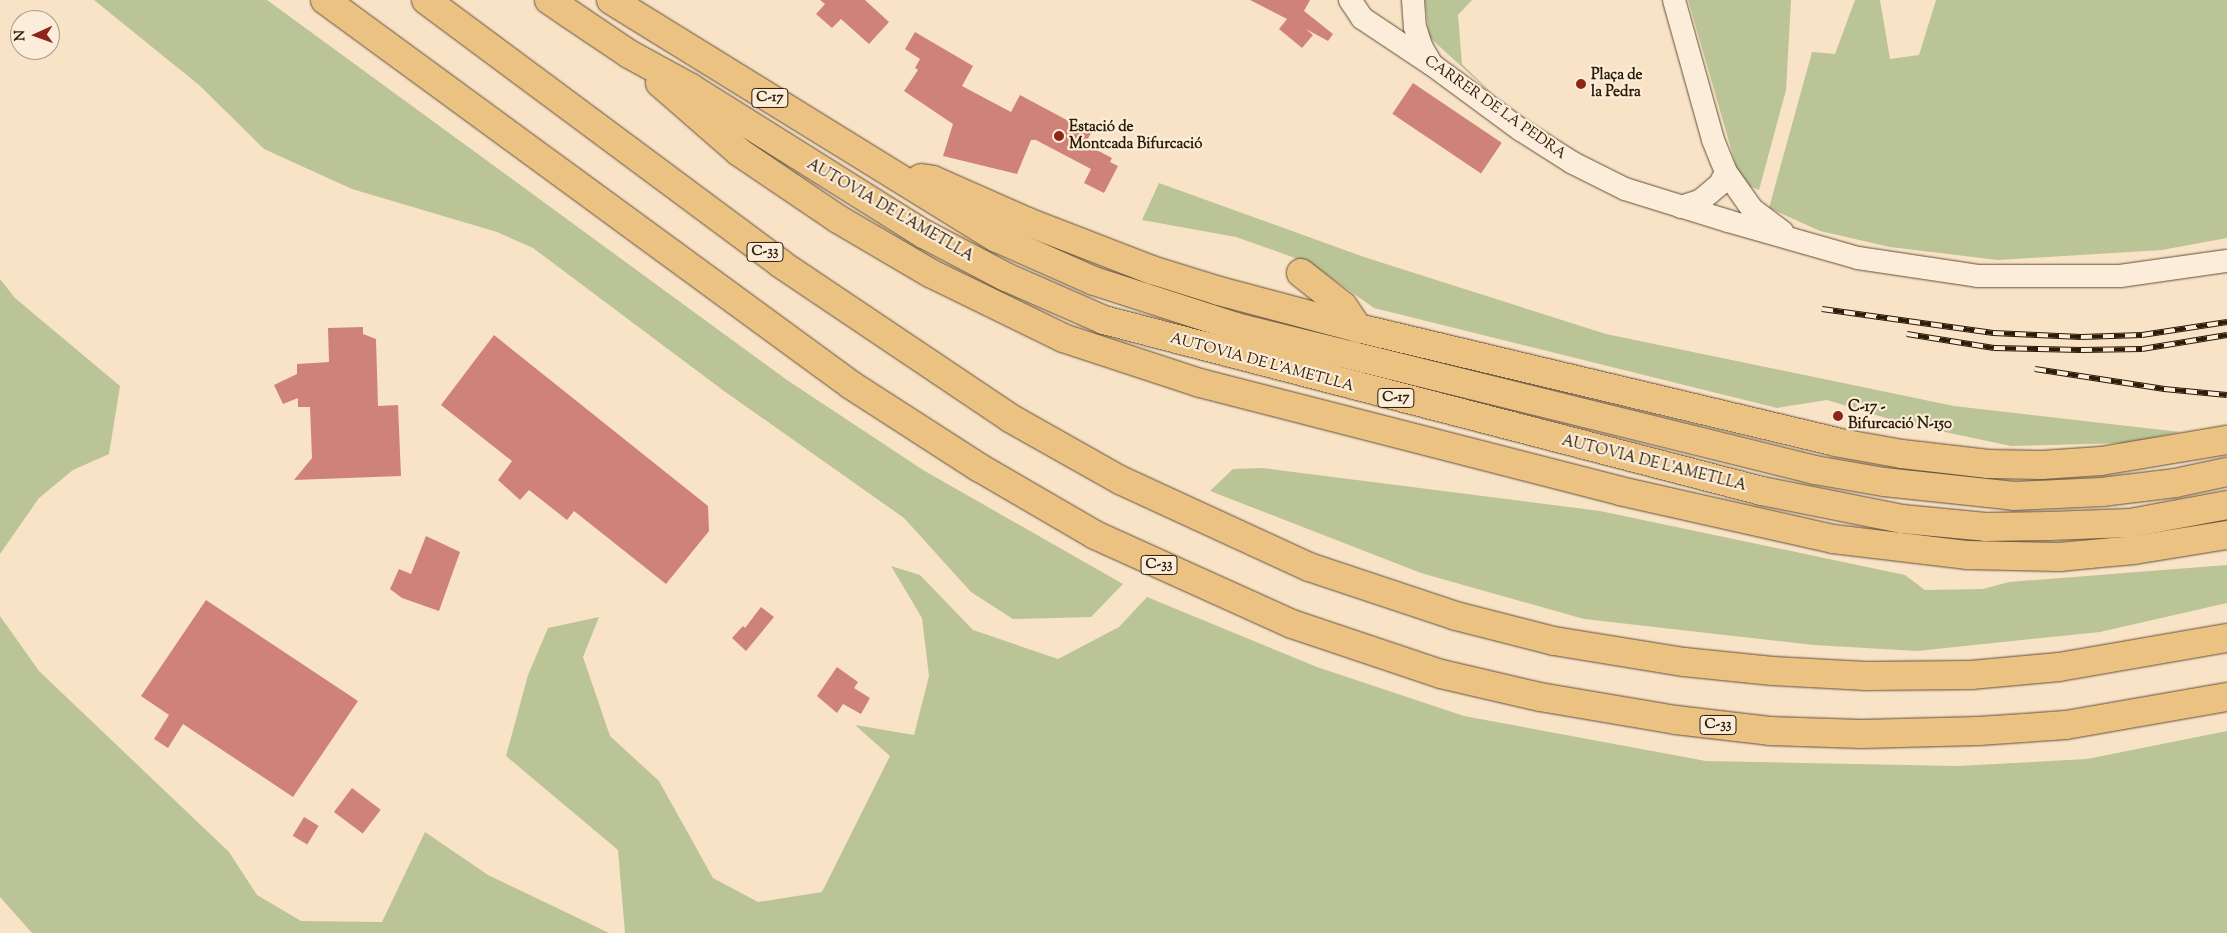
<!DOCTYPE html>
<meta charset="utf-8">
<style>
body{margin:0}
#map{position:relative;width:2227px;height:933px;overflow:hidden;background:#f9e3c6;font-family:"Sorts Mill Goudy",serif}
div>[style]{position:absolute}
.green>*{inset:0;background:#bbc497}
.building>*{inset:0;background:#cf8378;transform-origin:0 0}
.roads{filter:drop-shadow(0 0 1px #604e36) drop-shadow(0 0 1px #604e36)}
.street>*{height:22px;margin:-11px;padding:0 11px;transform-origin:11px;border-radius:11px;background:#fbedda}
.highway>*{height:28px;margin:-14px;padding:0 14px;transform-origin:14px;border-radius:14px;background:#ecc283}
.rail>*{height:5.5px;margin-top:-2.75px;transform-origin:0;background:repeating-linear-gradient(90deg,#fbedda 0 11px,#2d1c06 0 22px);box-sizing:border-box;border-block:1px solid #2d1c06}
.dots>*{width:14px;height:14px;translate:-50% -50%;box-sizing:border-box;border:2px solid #fbedda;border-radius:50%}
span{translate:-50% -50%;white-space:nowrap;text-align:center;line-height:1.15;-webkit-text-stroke:4.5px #fbedda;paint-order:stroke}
.shield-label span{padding:1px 4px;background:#fbedda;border:1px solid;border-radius:4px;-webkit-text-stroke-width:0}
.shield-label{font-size:14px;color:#2d1c06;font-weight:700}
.poi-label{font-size:15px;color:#2d1c06;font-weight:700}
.left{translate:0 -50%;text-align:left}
.street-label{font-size:15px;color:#2d1c06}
.north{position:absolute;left:10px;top:10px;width:50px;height:50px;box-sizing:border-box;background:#fbedda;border:1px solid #a99985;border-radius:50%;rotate:268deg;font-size:14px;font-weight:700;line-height:20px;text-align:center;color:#2d1c06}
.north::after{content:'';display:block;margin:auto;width:18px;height:22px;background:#8f2418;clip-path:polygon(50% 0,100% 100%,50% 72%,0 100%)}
</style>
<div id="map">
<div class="green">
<i style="clip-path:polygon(94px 0,267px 0,787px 380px,923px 470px,1123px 584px,1091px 617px,1013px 619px,971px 592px,904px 518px,724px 391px,533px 248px,497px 232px,352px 189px,264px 149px,199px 85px)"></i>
<i style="clip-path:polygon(1425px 0,1472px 0,1458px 15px,1462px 64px,1503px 104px,1429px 37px)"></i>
<i style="clip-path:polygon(1688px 0,1791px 0,1786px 90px,1759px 190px,1741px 183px)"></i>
<i style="clip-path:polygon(1855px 0,1880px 0,1890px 59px,1919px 55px,1936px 0,2227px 0,2227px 238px,2162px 250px,1998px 260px,1890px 247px,1820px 231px,1769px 208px,1812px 52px,1835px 54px)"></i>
<i style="clip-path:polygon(1159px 183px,1364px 257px,1606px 334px,1954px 406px,2180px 432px,2126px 443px,2011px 446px,1902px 423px,1827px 400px,1777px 408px,1374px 308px,1312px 264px,1236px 237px,1142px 220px)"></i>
<i style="clip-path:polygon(0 279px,15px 298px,120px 386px,109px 454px,73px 470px,39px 498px,0 554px)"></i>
<i style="clip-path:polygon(1263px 468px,1600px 511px,1905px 575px,1925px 590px,1983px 589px,2009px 582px,2227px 565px,2227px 603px,2100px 632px,1917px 651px,1814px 645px,1584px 619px,1421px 573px,1210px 491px,1233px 469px)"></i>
<i style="clip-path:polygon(891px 566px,920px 575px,973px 630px,1058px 659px,1119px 627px,1147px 597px,1317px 667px,1464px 716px,1706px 761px,1958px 766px,2087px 759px,2227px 731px,2227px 933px,625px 933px,618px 850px,506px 756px,528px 675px,548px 628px,599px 617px,583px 657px,610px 736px,659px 781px,713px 878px,758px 902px,822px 892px,890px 756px,855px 725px,914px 735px,929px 676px,922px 618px)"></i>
<i style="clip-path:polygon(0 616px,39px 671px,229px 852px,257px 895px,301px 921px,382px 922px,425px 832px,488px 875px,609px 933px,32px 933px,0 897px)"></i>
</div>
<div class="building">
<i style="clip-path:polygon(820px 0,865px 0,889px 22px,869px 44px,841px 19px,832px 28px,816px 14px,825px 4px)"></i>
<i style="clip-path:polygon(1250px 0,1310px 0,1304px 11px,1333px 34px,1328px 41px,1306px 29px,1313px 35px,1302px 48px,1279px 29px,1287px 19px)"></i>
<i style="clip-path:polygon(915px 32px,973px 66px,962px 86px,1011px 112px,1020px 95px,1091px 133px,1085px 144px,1112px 158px,1110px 162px,1118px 166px,1104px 193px,1084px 183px,1091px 169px,1036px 140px,1031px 140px,1017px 174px,943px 156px,953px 124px,904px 91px,918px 70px,915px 68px,920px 59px,905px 49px)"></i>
<i style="left:1413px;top:83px;width:107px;height:37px;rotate:34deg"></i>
<i style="clip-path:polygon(363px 327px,363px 334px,376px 339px,378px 406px,398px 405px,401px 476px,294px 480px,312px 458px,310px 407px,298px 407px,298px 398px,283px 404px,274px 385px,297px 374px,297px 364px,329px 362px,328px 328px)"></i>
<i style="clip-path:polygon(494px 335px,708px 506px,709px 531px,666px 584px,574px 511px,567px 520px,529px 490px,520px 500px,498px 480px,512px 461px,441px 405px)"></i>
<i style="clip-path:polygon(426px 536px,460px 552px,439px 611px,402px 598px,390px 589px,399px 569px,411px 574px)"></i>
<i style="clip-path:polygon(206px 600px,358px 701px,293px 797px,183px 724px,168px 748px,154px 739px,169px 715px,141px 696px)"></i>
<i style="clip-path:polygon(761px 607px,774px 617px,746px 651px,732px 638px,743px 626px,745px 628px)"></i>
<i style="clip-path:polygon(837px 667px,858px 682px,854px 688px,870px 698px,861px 714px,843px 704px,837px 713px,817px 696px)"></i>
<i style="left:352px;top:788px;width:36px;height:30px;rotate:37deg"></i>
<i style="left:304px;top:817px;width:17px;height:22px;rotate:31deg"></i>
</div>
<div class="roads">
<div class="street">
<i style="left:1350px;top:0;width:22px;rotate:56deg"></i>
<i style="left:1362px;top:18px;width:83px;rotate:33.7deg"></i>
<i style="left:1431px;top:64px;width:112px;rotate:36.3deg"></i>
<i style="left:1521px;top:130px;width:62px;rotate:32.4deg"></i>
<i style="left:1573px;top:163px;width:58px;rotate:26.6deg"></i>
<i style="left:1625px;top:189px;width:108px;rotate:17.3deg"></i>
<i style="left:1728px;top:221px;width:135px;rotate:15.9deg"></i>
<i style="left:1858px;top:258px;width:121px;rotate:8.5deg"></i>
<i style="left:1978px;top:276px;width:142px"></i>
<i style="left:2120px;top:276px;width:108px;rotate:-8deg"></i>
<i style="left:1413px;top:0;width:27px;rotate:86deg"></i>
<i style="left:1415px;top:27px;width:20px;rotate:72deg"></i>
<i style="left:1421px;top:46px;width:20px;rotate:60deg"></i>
<i style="left:1674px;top:0;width:145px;rotate:74.4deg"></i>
<i style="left:1713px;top:140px;width:35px;rotate:68deg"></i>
<i style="left:1726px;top:172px;width:45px;rotate:54.9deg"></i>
<i style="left:1752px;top:209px;width:38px;rotate:37deg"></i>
<i style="left:1681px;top:207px;width:20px;rotate:-18deg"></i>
<i style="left:1700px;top:201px;width:26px;rotate:-40deg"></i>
<i style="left:1720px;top:184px;width:13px;rotate:-63deg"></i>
</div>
<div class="highway">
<i style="left:325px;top:0;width:652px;rotate:36.2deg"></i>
<i style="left:851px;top:385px;width:153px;rotate:32.8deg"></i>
<i style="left:980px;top:468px;width:133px;rotate:30.2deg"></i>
<i style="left:1095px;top:535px;width:216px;rotate:24.3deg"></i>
<i style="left:1292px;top:624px;width:157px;rotate:18.6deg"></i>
<i style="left:1441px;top:674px;width:102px;rotate:13.1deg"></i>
<i style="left:1540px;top:697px;width:138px;rotate:9.6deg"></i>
<i style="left:1676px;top:720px;width:94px;rotate:6.7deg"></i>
<i style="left:1769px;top:731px;width:93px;rotate:1.8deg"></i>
<i style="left:1862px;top:734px;width:117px;rotate:-1.5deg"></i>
<i style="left:1979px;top:731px;width:87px;rotate:-3.9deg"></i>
<i style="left:2066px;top:725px;width:163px;rotate:-9.9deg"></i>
<i style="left:426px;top:0;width:442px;rotate:36.6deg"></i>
<i style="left:781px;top:264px;width:276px;rotate:33.9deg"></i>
<i style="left:1010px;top:418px;width:126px;rotate:29.4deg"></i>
<i style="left:1120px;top:480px;width:208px;rotate:24.7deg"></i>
<i style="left:1309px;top:567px;width:155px;rotate:18.4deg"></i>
<i style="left:1456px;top:616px;width:101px;rotate:14.3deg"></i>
<i style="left:1554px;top:641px;width:132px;rotate:9.2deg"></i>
<i style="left:1684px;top:662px;width:89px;rotate:5.8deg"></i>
<i style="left:1773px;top:671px;width:93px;rotate:3.1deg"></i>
<i style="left:1866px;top:676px;width:105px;rotate:-0.5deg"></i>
<i style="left:1971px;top:675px;width:88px;rotate:-5.2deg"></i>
<i style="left:2059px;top:667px;width:170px;rotate:-9.8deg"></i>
<i style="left:549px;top:0;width:97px;rotate:34deg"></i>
<i style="left:629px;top:54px;width:71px;rotate:28.7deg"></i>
<i style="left:691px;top:88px;width:275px;rotate:32.1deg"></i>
<i style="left:924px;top:234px;width:93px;rotate:27.7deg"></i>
<i style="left:1006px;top:277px;width:107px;rotate:23.7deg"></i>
<i style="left:1104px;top:320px;width:680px;rotate:14.57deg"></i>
<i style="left:1762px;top:491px;width:143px;rotate:11.3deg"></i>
<i style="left:1902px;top:519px;width:84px;rotate:5.4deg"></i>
<i style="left:1986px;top:527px;width:63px;rotate:-0.9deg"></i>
<i style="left:2049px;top:526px;width:81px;rotate:-2.1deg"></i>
<i style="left:2130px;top:523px;width:99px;rotate:-10.5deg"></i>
<i style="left:611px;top:0;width:453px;rotate:31.7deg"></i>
<i style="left:997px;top:238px;width:106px;rotate:23.9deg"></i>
<i style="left:1094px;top:281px;width:149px;rotate:17.9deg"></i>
<i style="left:1236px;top:327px;width:596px;rotate:13.87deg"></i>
<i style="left:1815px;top:470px;width:70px;rotate:9.9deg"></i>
<i style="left:1884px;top:482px;width:131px;rotate:6.1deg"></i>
<i style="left:2014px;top:496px;width:88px;rotate:-2.6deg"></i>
<i style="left:2102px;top:492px;width:74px;rotate:-7deg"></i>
<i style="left:2175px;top:483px;width:53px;rotate:-11.9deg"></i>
<i style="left:660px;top:83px;width:105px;rotate:41.1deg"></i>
<i style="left:739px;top:152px;width:120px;rotate:34.1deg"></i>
<i style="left:838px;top:219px;width:107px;rotate:30.4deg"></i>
<i style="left:930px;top:273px;width:148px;rotate:26deg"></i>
<i style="left:1063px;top:338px;width:144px;rotate:18.2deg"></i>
<i style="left:1200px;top:383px;width:434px;rotate:14.4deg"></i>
<i style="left:1620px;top:491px;width:218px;rotate:12.7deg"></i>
<i style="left:1833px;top:539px;width:136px;rotate:6.8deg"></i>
<i style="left:1968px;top:555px;width:91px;rotate:1.3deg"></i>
<i style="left:2059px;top:557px;width:75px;rotate:-5.3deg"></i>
<i style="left:2134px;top:550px;width:94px;rotate:-9.2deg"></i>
<i style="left:921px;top:178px;width:12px;rotate:9deg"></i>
<i style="left:933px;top:180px;width:104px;rotate:23.9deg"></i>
<i style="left:1028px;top:222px;width:133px;rotate:21.2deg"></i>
<i style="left:1152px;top:270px;width:70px;rotate:17.4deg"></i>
<i style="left:1219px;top:291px;width:144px;rotate:14.9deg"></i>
<i style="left:1358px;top:328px;width:490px;rotate:13.4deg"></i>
<i style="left:1835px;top:442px;width:68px;rotate:10.2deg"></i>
<i style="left:1902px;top:454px;width:87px;rotate:6.6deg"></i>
<i style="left:1988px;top:464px;width:54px;rotate:1.1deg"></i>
<i style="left:2042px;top:465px;width:59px;rotate:-3.9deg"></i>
<i style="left:2101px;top:461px;width:128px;rotate:-9.5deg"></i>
<i style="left:1301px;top:273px;width:53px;rotate:38.2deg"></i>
<i style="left:1343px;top:306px;width:27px;rotate:56deg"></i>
</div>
</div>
<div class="rail">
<i style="left:1822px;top:309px;width:173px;rotate:8deg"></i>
<i style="left:1993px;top:333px;width:88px;rotate:2.6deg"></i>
<i style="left:2081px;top:337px;width:61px;rotate:-1.9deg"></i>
<i style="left:2142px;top:335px;width:86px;rotate:-8.7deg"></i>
<i style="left:1907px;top:334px;width:88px;rotate:9.1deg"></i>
<i style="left:1994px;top:348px;width:87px;rotate:1.3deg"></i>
<i style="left:2081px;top:350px;width:61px;rotate:-0.9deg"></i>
<i style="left:2142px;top:349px;width:86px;rotate:-9.4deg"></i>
<i style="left:2035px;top:369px;width:131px;rotate:8.8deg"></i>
<i style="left:2164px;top:389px;width:63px;rotate:5.4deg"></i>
</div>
<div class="dots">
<i style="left:1581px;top:84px;background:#8f2418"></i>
<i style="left:1059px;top:136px;background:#8f2418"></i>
<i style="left:1838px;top:416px;background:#8f2418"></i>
</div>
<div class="shield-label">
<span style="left:770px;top:98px">C-17</span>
<span style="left:765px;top:252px">C-33</span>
<span style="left:1396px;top:398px">C-17</span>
<span style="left:1159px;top:565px">C-33</span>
<span style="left:1718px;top:725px">C-33</span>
</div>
<div class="poi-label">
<span class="left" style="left:1591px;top:84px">Plaça de<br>la Pedra</span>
<span class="left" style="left:1069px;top:136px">Estació de<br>Montcada Bifurcació</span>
<span class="left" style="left:1848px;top:416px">C-17 -<br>Bifurcació N-150</span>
</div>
<div class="street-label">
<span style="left:1495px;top:108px;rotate:35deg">CARRER DE LA PEDRA</span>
<span style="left:890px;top:211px;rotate:30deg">AUTOVIA DE L'AMETLLA</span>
<span style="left:1262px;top:363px;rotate:15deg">AUTOVIA DE L'AMETLLA</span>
<span style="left:1654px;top:464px;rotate:14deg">AUTOVIA DE L'AMETLLA</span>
</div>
<div class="north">N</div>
</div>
